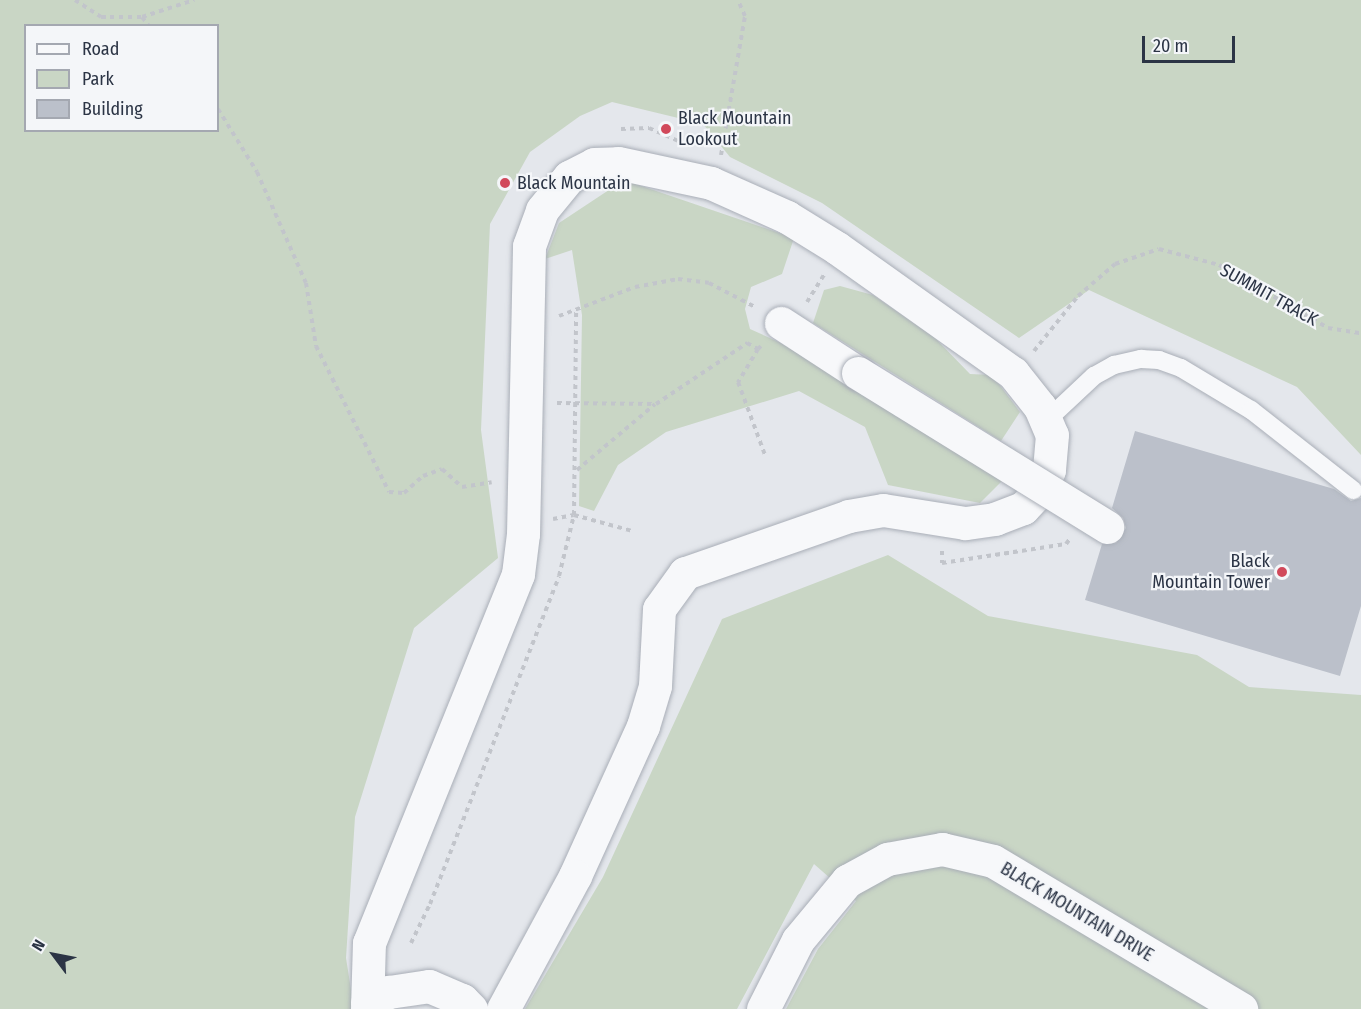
<!DOCTYPE html>
<style>
body{margin:0}
#map{position:relative;width:1361px;height:1009px;overflow:hidden;background:#e4e7ec;font-family:"Fira Sans Condensed",sans-serif}
div>[style]{position:absolute}
.green>*{inset:0;background:#c9d6c5}
.building>*{inset:0;background:#bbc0ca}
.path>*{height:4px;margin-top:-2px;transform-origin:0;background:repeating-linear-gradient(90deg,#c2c5cb 0 4.5px,transparent 0 9px)}
.roads{filter:drop-shadow(0 0 2px #a9aeb7) drop-shadow(0 0 2px #a9aeb7)}
.lane>*{height:18px;margin:-9px;padding:0 9px;transform-origin:9px;border-radius:9px;background:#f7f8fa}
.street>*{height:33px;margin:-16.5px;padding:0 16.5px;transform-origin:16.5px;border-radius:16.5px;background:#f7f8fa}
.bridges{filter:drop-shadow(0 0 2px #a9aeb7) drop-shadow(0 0 2px #a9aeb7)}
.street-bridge>*{height:33px;margin:-16.5px;padding:0 16.5px;transform-origin:16.5px;border-radius:16.5px;background:#f7f8fa}
.dots>*{width:16px;height:16px;translate:-50% -50%;box-sizing:border-box;border:3px solid #f4f6f9;border-radius:50%}
span{translate:-50% -50%;white-space:nowrap;text-align:center;line-height:1.15;-webkit-text-stroke:4.5px #f4f6f9;paint-order:stroke}
.poi-label{font-size:18px;color:#2b3445}
.left{translate:0 -50%;text-align:left}
.right{translate:-100% -50%;text-align:right}
.street-label{font-size:18px;color:#2b3445}
.legend{position:absolute;left:24px;top:24px;width:195px;height:108px;box-sizing:border-box;background:#f4f6f9;border:2px solid #a4a8b1;margin:0;padding:8px 10px;list-style:none;font-size:18px;color:#2b3445}
.legend li{display:flex;align-items:center;gap:12px;height:30px}
.legend b{width:30px;border:2px solid #a4a8b1}
.north{position:absolute;left:24px;top:925px;width:60px;height:60px;-webkit-text-stroke:4px #f4f6f9;paint-order:stroke;rotate:302deg;font-size:16px;font-weight:700;line-height:24px;text-align:center;color:#2b3445}
.north::after{content:'';display:block;margin:auto;width:21px;height:27px;background:#2b3445;clip-path:polygon(50% 0,100% 100%,50% 72%,0 100%)}
.scale{position:absolute;left:1142px;top:36px;width:93px;height:27px;box-sizing:border-box;border:3px solid #2b3445;border-top:0;padding-left:8px;font-size:18px;line-height:21px;white-space:nowrap;color:#2b3445;-webkit-text-stroke:4px #f4f6f9;paint-order:stroke}
</style>
<div id="map">
<div class="green">
<i style="clip-path:polygon(evenodd,0 0,1361px 0,1361px 455px,1297px 387px,1089px 290px,1019px 338px,822px 203px,730px 157px,703px 124px,612px 102px,580px 116px,530px 152px,490px 224px,481px 430px,498px 558px,414px 628px,355px 817px,346px 958px,354px 1009px,0 1009px,0 0,26px 26px,218px 26px,218px 130px,26px 130px,26px 26px)"></i>
<i style="clip-path:polygon(624px 180px,794px 238px,782px 274px,751px 287px,745px 309px,750px 329px,781px 343px,1002px 481px,980px 503px,888px 485px,865px 427px,799px 391px,666px 432px,618px 465px,594px 511px,579px 506px,582px 315px,572px 250px,545px 259px,559px 223px)"></i>
<i style="clip-path:polygon(840px 286px,873px 295px,935px 338px,970px 374px,992px 375px,1020px 412px,1001px 441px,813px 323px,824px 290px)"></i>
<i style="clip-path:polygon(888px 555px,988px 616px,1197px 655px,1249px 687px,1361px 695px,1361px 1009px,786px 1009px,818px 949px,856px 901px,814px 864px,737px 1009px,525px 1009px,603px 877px,722px 619px)"></i>
</div>
<div class="building">
<i style="clip-path:polygon(1135px 431px,1334px 489px,1351px 501px,1361px 498px,1361px 606px,1340px 676px,1085px 600px,1102px 544px,1116px 543px,1126px 528px,1123px 518px,1112px 508px)"></i>
</div>
<div class="path">
<i style="left:75px;top:0;width:31px;rotate:33deg"></i>
<i style="left:101px;top:17px;width:41px"></i>
<i style="left:142px;top:17px;width:55px;rotate:-18.1deg"></i>
<i style="left:142px;top:17px;width:11px;rotate:52deg"></i>
<i style="left:218px;top:109px;width:74px;rotate:58.2deg"></i>
<i style="left:257px;top:172px;width:121px;rotate:66.2deg"></i>
<i style="left:306px;top:283px;width:64px;rotate:81deg"></i>
<i style="left:316px;top:346px;width:163px;rotate:63.4deg"></i>
<i style="left:389px;top:492px;width:15px;rotate:4deg"></i>
<i style="left:404px;top:493px;width:25px;rotate:-42deg"></i>
<i style="left:423px;top:476px;width:20px;rotate:-20deg"></i>
<i style="left:442px;top:469px;width:27px;rotate:42deg"></i>
<i style="left:462px;top:487px;width:30px;rotate:-9deg"></i>
<i style="left:621px;top:129px;width:28px;rotate:-2deg"></i>
<i style="left:649px;top:128px;width:32px;rotate:24deg"></i>
<i style="left:721px;top:155px;width:141px;rotate:-80.2deg"></i>
<i style="left:745px;top:16px;width:17px;rotate:-114deg"></i>
<i style="left:807px;top:302px;width:32px;rotate:-58deg"></i>
<i style="left:559px;top:316px;width:81px;rotate:-20.9deg"></i>
<i style="left:635px;top:287px;width:44px;rotate:-10.5deg"></i>
<i style="left:678px;top:279px;width:31px;rotate:7deg"></i>
<i style="left:709px;top:283px;width:52px;rotate:27.6deg"></i>
<i style="left:758px;top:349px;width:39px;rotate:121deg"></i>
<i style="left:738px;top:382px;width:78px;rotate:69.7deg"></i>
<i style="left:1034px;top:351px;width:70px;rotate:-51.3deg"></i>
<i style="left:1078px;top:296px;width:49px;rotate:-40.9deg"></i>
<i style="left:1115px;top:264px;width:46px;rotate:-18.8deg"></i>
<i style="left:1159px;top:249px;width:62px;rotate:14.9deg"></i>
<i style="left:1219px;top:265px;width:126px;rotate:30deg"></i>
<i style="left:1328px;top:328px;width:33px;rotate:9deg"></i>
<i style="left:557px;top:403px;width:99px;rotate:0.6deg"></i>
<i style="left:656px;top:404px;width:110px;rotate:-33.8deg"></i>
<i style="left:747px;top:343px;width:13px;rotate:29deg"></i>
<i style="left:758px;top:349px;width:4px;rotate:-45deg"></i>
<i style="left:577px;top:470px;width:102px;rotate:-40.2deg"></i>
<i style="left:553px;top:519px;width:21px;rotate:-11deg"></i>
<i style="left:574px;top:515px;width:60px;rotate:15.4deg"></i>
<i style="left:942px;top:551px;width:12px;rotate:90deg"></i>
<i style="left:942px;top:563px;width:125px;rotate:-8.7deg"></i>
<i style="left:1066px;top:544px;width:5px;rotate:-53deg"></i>
<i style="left:411px;top:943px;width:43px;rotate:-64deg"></i>
<i style="left:430px;top:904px;width:352px;rotate:-68.5deg"></i>
<i style="left:559px;top:576px;width:63px;rotate:-76.2deg"></i>
<i style="left:574px;top:515px;width:206px;rotate:-89.4deg"></i>
</div>
<div class="roads">
<div class="lane">
<i style="left:1046px;top:421px;width:66px;rotate:-43.2deg"></i>
<i style="left:1094px;top:376px;width:23px;rotate:-29deg"></i>
<i style="left:1114px;top:365px;width:28px;rotate:-13deg"></i>
<i style="left:1141px;top:359px;width:18px;rotate:3deg"></i>
<i style="left:1159px;top:360px;width:23px;rotate:20deg"></i>
<i style="left:1181px;top:368px;width:82px;rotate:31deg"></i>
<i style="left:1251px;top:410px;width:130px;rotate:38.1deg"></i>
</div>
<div class="street">
<i style="left:781px;top:323px;width:92px;rotate:33deg"></i>
<i style="left:367px;top:1003px;width:25px;rotate:-27deg"></i>
<i style="left:389px;top:992px;width:40px;rotate:-8.5deg"></i>
<i style="left:429px;top:986px;width:36px;rotate:23deg"></i>
<i style="left:462px;top:1000px;width:13px;rotate:45deg"></i>
<i style="left:367px;top:1009px;width:66px;rotate:-88.3deg"></i>
<i style="left:369px;top:943px;width:398px;rotate:-68deg"></i>
<i style="left:518px;top:574px;width:40px;rotate:-82.9deg"></i>
<i style="left:523px;top:534px;width:288px;rotate:-88.8deg"></i>
<i style="left:529px;top:246px;width:38px;rotate:-70deg"></i>
<i style="left:542px;top:210px;width:43px;rotate:-50.7deg"></i>
<i style="left:569px;top:177px;width:28px;rotate:-27deg"></i>
<i style="left:594px;top:164px;width:24px;rotate:-2deg"></i>
<i style="left:618px;top:163px;width:95px;rotate:12.1deg"></i>
<i style="left:711px;top:183px;width:83px;rotate:24.1deg"></i>
<i style="left:787px;top:217px;width:59px;rotate:31.8deg"></i>
<i style="left:837px;top:248px;width:216px;rotate:35.4deg"></i>
<i style="left:1013px;top:373px;width:43px;rotate:51.5deg"></i>
<i style="left:1040px;top:407px;width:30px;rotate:67deg"></i>
<i style="left:1052px;top:435px;width:35px;rotate:95deg"></i>
<i style="left:1049px;top:470px;width:22px;rotate:114deg"></i>
<i style="left:1040px;top:490px;width:25px;rotate:133deg"></i>
<i style="left:1023px;top:508px;width:30px;rotate:159deg"></i>
<i style="left:995px;top:519px;width:30px;rotate:172deg"></i>
<i style="left:965px;top:523px;width:83px;rotate:-171deg"></i>
<i style="left:883px;top:510px;width:35px;rotate:170deg"></i>
<i style="left:849px;top:516px;width:174px;rotate:160.8deg"></i>
<i style="left:685px;top:573px;width:44px;rotate:125.8deg"></i>
<i style="left:659px;top:609px;width:77px;rotate:93deg"></i>
<i style="left:655px;top:686px;width:42px;rotate:106.7deg"></i>
<i style="left:643px;top:726px;width:165px;rotate:114.4deg"></i>
<i style="left:575px;top:876px;width:151px;rotate:118.4deg"></i>
<i style="left:763px;top:1009px;width:77px;rotate:-63.1deg"></i>
<i style="left:798px;top:940px;width:77px;rotate:-50.3deg"></i>
<i style="left:847px;top:881px;width:46px;rotate:-28.8deg"></i>
<i style="left:887px;top:859px;width:56px;rotate:-10.3deg"></i>
<i style="left:942px;top:849px;width:52px;rotate:13.2deg"></i>
<i style="left:993px;top:861px;width:289px;rotate:30.8deg"></i>
</div>
</div>
<div class="bridges">
<div class="street-bridge">
<i style="left:858px;top:373px;width:293px;rotate:31.7deg"></i>
</div>
</div>
<div class="dots">
<i style="left:666px;top:129px;background:#d1495b"></i>
<i style="left:505px;top:183px;background:#d1495b"></i>
<i style="left:1282px;top:572px;background:#d1495b"></i>
</div>
<div class="poi-label">
<span class="left" style="left:678px;top:129px">Black Mountain<br>Lookout</span>
<span class="left" style="left:517px;top:183px">Black Mountain</span>
<span class="right" style="left:1270px;top:572px">Black<br>Mountain Tower</span>
</div>
<div class="street-label">
<span style="left:1269px;top:295px;rotate:29deg">SUMMIT TRACK</span>
<span style="left:1077px;top:912px;rotate:31deg">BLACK MOUNTAIN DRIVE</span>
</div>
<ul class="legend">
<li><b style="height:8px;background:#f7f8fa"></b>Road</li>
<li><b style="height:16px;background:#c9d6c5"></b>Park</li>
<li><b style="height:16px;background:#bbc0ca"></b>Building</li>
</ul>
<div class="north">N</div>
<div class="scale">20 m</div>
</div>
